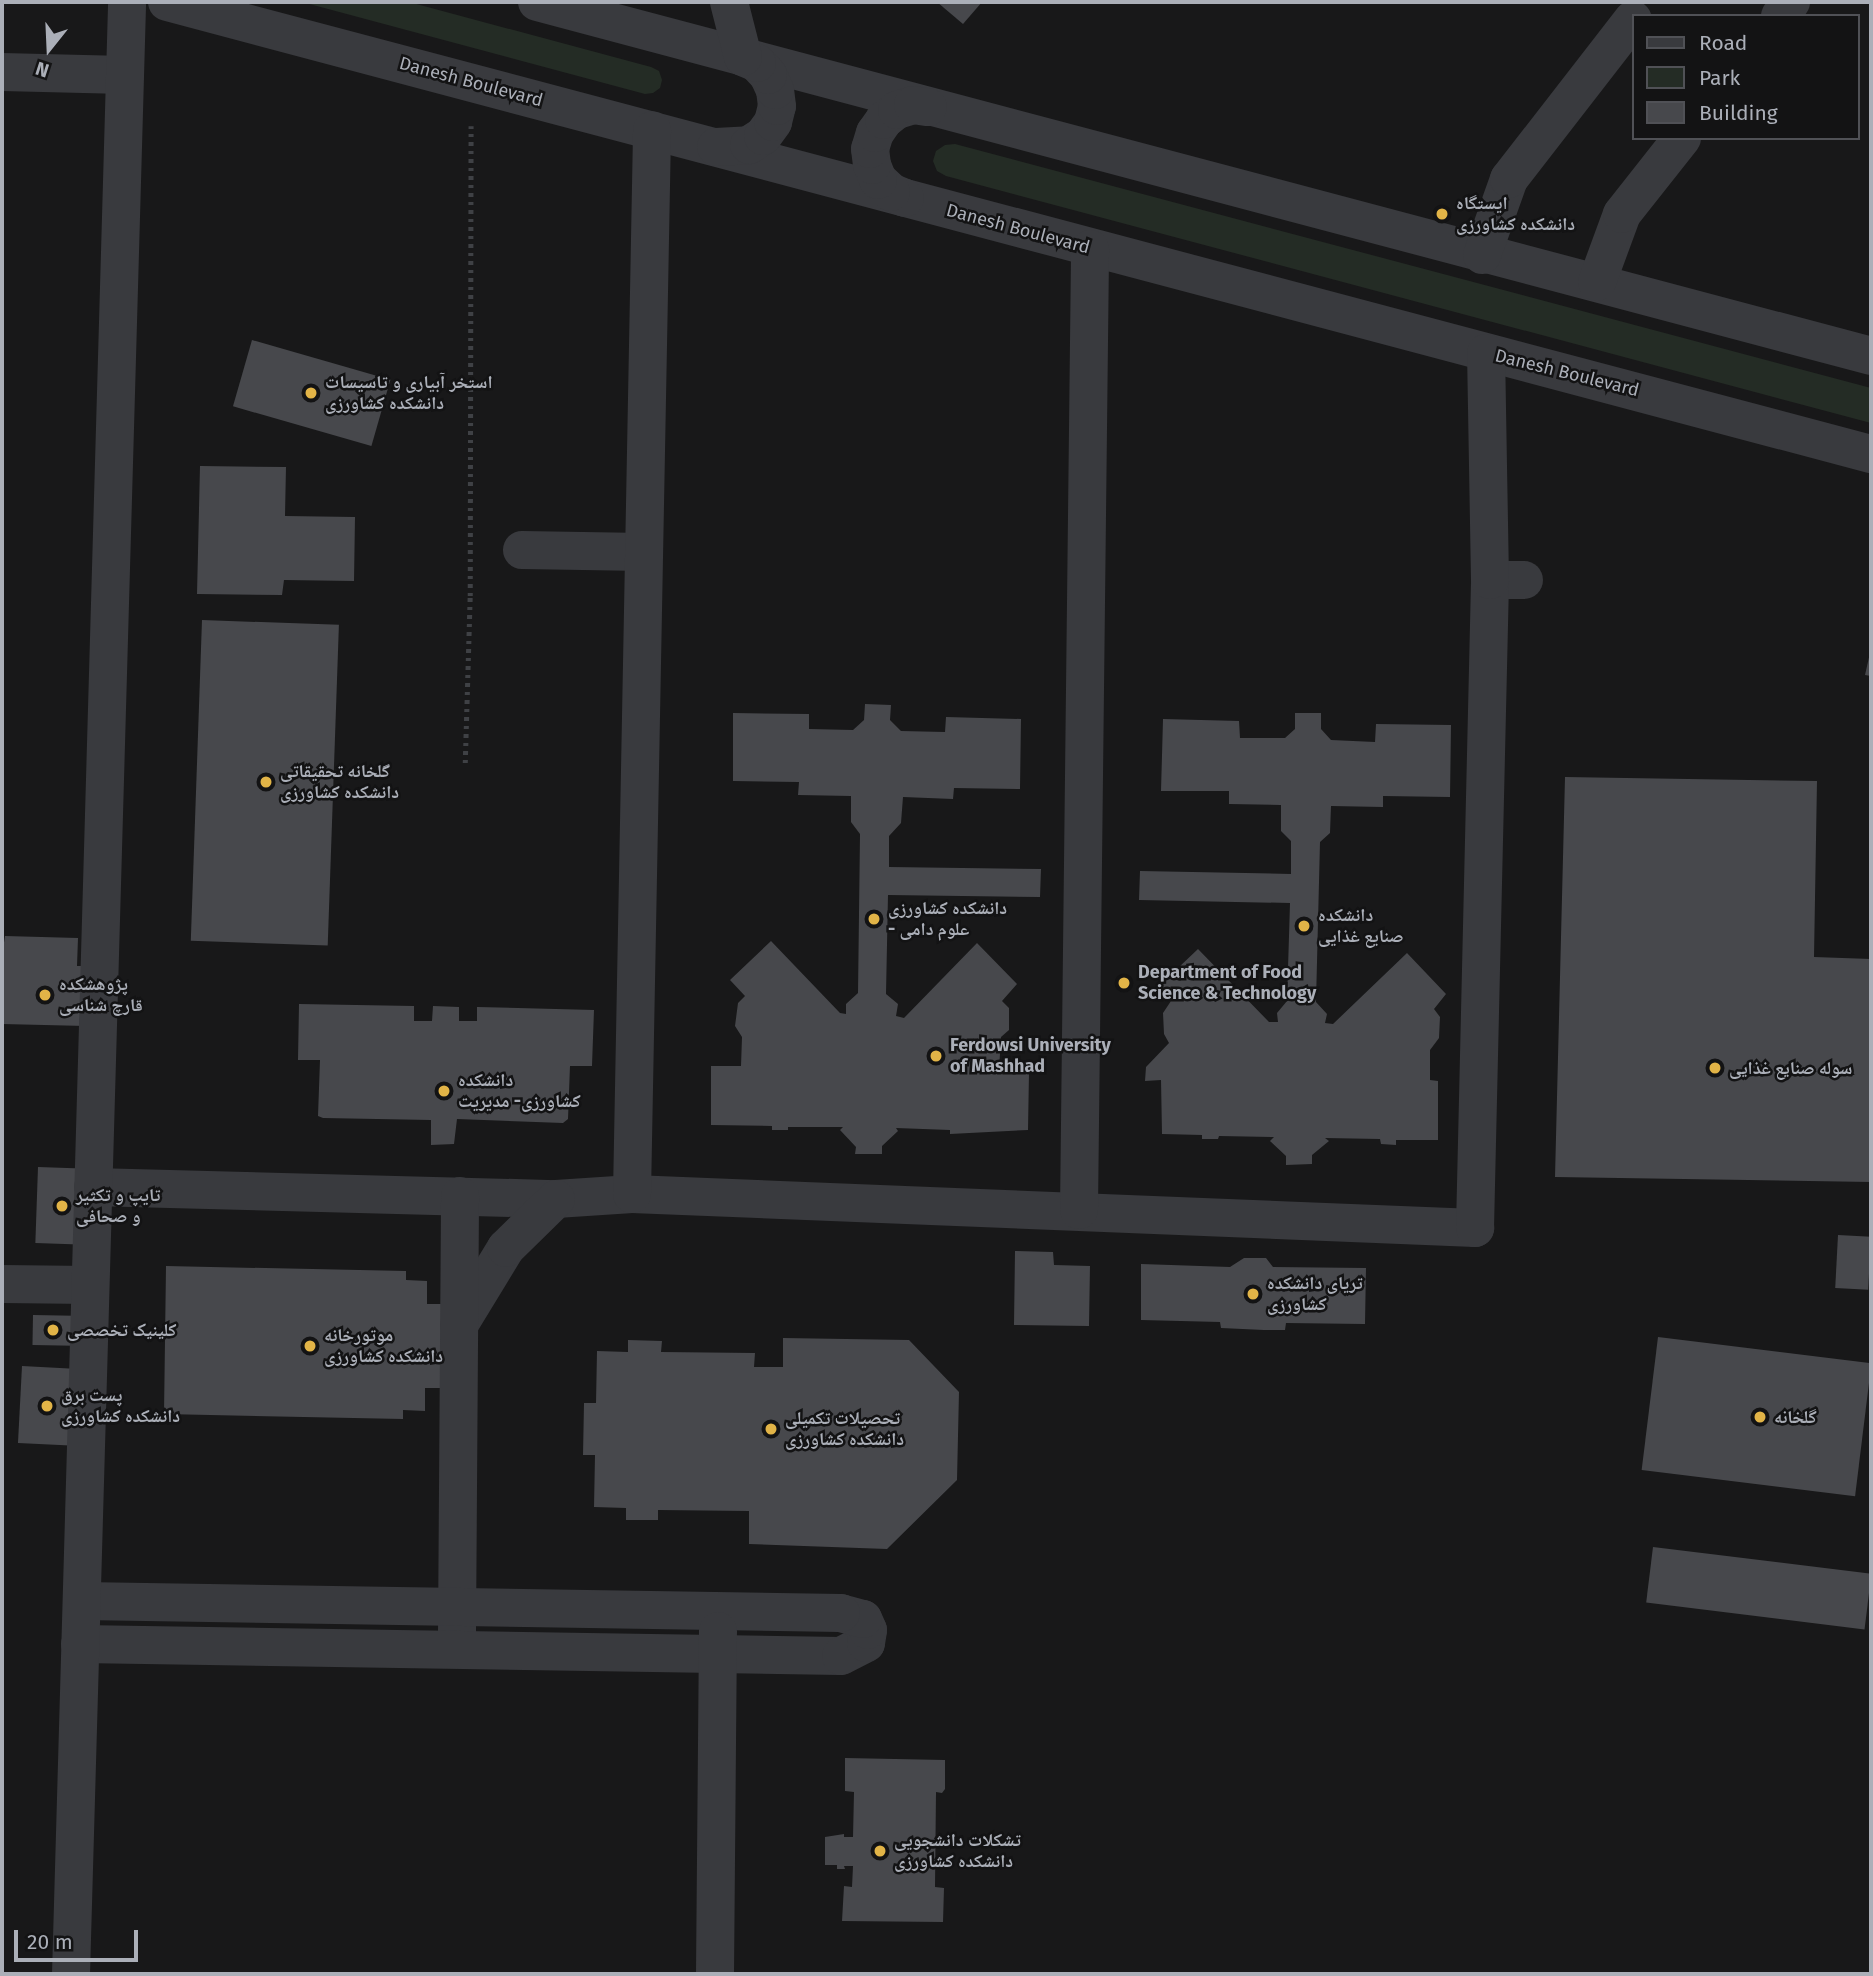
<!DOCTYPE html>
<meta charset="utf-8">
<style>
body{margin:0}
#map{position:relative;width:1873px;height:1976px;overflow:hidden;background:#181819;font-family:"Fira Sans","Noto Naskh Arabic",sans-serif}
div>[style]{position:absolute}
.green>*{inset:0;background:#242c25}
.building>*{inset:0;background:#47484c;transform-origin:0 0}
.path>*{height:4.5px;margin-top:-2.25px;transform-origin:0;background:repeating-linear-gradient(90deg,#3f4145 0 3.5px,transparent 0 8.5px)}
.minor>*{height:38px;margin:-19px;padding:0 19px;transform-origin:19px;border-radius:19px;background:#393a3e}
.dots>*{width:19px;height:19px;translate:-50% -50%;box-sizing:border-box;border:4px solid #131314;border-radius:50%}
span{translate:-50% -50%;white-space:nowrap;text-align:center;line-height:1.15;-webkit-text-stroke:5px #131314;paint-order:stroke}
.street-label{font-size:18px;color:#abafb8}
.poi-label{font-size:18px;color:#abafb8;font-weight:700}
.left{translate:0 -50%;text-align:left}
.frame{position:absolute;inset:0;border:4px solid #abafb8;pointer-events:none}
.legend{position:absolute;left:1632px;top:14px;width:228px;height:126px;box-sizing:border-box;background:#131314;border:2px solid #505156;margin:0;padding:9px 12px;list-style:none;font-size:21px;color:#abafb8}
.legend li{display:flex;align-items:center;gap:14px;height:35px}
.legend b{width:35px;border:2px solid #505156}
.north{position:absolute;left:14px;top:14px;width:70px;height:70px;-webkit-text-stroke:5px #131314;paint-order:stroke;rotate:198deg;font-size:19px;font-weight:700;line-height:28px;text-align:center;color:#abafb8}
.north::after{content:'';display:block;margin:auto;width:24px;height:32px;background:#abafb8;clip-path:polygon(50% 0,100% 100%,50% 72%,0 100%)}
.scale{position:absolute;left:14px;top:1930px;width:124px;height:32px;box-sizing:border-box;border:4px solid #abafb8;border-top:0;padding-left:9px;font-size:21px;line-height:24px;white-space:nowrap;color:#abafb8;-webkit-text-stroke:5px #131314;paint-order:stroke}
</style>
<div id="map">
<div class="green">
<i style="clip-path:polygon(302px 2px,409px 2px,651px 67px,659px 71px,662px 80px,660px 88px,653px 93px,645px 94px)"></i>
<i style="clip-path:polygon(955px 144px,1871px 388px,1871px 423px,946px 176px,937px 171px,933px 161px,936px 151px,945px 145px)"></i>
</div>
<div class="building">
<i style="clip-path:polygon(937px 2px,982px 2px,963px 24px)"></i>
<i style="left:252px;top:340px;width:144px;height:69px;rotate:16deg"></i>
<i style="clip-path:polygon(200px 466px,286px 467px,285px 516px,355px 517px,354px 581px,284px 580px,282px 595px,197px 594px)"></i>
<i style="left:202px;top:620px;width:137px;height:321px;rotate:2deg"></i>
<i style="clip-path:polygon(1870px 653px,1871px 653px,1871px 676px,1865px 675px)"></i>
<i style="clip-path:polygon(865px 704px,891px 705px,890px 720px,901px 731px,945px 732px,946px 717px,1021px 719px,1020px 789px,954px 788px,953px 799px,903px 797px,901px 823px,889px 836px,889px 867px,1041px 869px,1040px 897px,888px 895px,886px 994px,898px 1004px,896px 1016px,904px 1018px,977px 943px,1017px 984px,1002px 1001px,1009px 1008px,1009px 1030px,1001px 1037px,999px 1070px,1001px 1072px,1029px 1073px,1028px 1130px,950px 1134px,950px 1130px,896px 1128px,898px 1131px,882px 1146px,882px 1154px,855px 1154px,856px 1147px,840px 1130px,843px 1127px,788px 1127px,788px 1130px,772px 1130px,772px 1126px,711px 1125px,711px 1066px,741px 1066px,742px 1037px,735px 1026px,738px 1003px,745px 996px,730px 980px,771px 941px,840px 1013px,846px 1014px,846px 1004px,858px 993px,860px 834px,851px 822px,851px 796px,798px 795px,799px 782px,733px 781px,733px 713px,809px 714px,809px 729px,853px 730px,864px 720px)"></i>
<i style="clip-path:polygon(1295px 713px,1321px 713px,1321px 729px,1331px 740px,1375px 742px,1376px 724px,1451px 725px,1450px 797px,1383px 796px,1383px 807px,1331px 806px,1330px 833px,1320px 842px,1316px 1002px,1327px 1014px,1325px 1023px,1333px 1024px,1407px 953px,1446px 994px,1434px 1009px,1440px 1017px,1439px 1038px,1430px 1050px,1430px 1080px,1438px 1081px,1438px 1140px,1396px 1140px,1396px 1145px,1381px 1144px,1380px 1139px,1325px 1138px,1329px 1141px,1312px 1155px,1312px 1164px,1286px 1165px,1286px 1156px,1270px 1141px,1274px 1137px,1219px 1136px,1218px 1139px,1202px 1139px,1202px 1135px,1162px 1134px,1161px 1080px,1145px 1081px,1146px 1067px,1169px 1043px,1164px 1034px,1163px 1013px,1171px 1001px,1158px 987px,1198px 949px,1269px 1022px,1278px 1022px,1277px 1013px,1287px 1001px,1290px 903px,1139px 900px,1140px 871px,1291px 874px,1291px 841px,1281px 831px,1281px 805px,1229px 804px,1229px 791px,1161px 791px,1163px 719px,1239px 721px,1240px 738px,1285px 738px,1295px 729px)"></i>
<i style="clip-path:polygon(1565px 777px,1817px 781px,1814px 957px,1871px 959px,1871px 1182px,1555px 1177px)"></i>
<i style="clip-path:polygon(5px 936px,78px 938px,77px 966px,89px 966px,86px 1026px,2px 1024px,2px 956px)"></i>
<i style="clip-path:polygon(299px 1004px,414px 1006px,414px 1021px,432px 1021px,433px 1006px,459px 1007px,459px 1021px,477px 1021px,477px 1007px,594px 1010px,592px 1066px,570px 1066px,568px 1119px,563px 1123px,457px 1119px,454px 1144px,431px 1145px,431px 1120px,323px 1118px,318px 1116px,320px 1060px,298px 1060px)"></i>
<i style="left:38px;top:1167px;width:51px;height:76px;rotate:2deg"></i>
<i style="left:1838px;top:1235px;width:33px;height:53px;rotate:3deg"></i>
<i style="clip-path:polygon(1015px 1251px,1053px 1252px,1054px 1265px,1090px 1266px,1089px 1326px,1014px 1325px)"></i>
<i style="clip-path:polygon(1244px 1258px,1266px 1258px,1273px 1267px,1366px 1268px,1365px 1324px,1286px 1323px,1285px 1330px,1264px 1330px,1221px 1328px,1220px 1322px,1141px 1320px,1141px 1264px,1230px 1267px)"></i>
<i style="clip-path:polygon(166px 1266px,406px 1271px,406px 1280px,427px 1281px,427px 1304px,445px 1304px,443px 1388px,425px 1388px,425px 1411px,403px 1410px,403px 1419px,164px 1414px)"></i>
<i style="left:33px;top:1315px;width:41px;height:30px;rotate:1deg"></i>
<i style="left:1658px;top:1337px;width:215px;height:134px;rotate:7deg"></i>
<i style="clip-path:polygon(783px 1338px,909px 1340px,959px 1392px,957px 1480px,887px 1549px,749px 1544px,749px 1511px,658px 1510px,658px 1520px,626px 1520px,626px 1508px,594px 1507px,595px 1455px,583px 1455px,584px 1403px,596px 1403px,597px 1351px,628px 1352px,628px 1340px,662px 1341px,661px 1352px,755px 1353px,754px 1367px,783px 1367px)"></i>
<i style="left:22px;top:1366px;width:52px;height:77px;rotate:3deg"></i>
<i style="left:1653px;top:1547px;width:220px;height:56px;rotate:7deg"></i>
<i style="clip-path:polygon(845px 1758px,945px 1760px,945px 1789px,942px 1793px,936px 1792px,935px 1887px,944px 1888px,943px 1922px,842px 1921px,844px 1886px,852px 1887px,853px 1866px,844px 1866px,845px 1869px,837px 1869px,837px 1865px,825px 1865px,825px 1837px,844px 1834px,844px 1837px,853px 1837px,854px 1792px,845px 1791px)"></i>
</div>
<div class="path">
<i style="left:465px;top:763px;width:167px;rotate:-88.3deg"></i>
<i style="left:470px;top:596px;width:470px;rotate:-89.9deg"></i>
</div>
<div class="minor">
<i style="left:167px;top:2px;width:1763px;rotate:14.86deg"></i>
<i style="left:537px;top:2px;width:1380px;rotate:14.86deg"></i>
<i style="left:1780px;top:16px;width:18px;rotate:-52deg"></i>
<i style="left:2px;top:72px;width:123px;rotate:1.4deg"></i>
<i style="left:716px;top:147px;width:33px;rotate:-3deg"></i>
<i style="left:749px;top:145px;width:17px;rotate:-33deg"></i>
<i style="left:763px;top:136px;width:17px;rotate:-54deg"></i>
<i style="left:773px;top:122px;width:16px;rotate:-76deg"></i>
<i style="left:777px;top:106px;width:16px;rotate:-97deg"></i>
<i style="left:775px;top:90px;width:17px;rotate:-115deg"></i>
<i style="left:768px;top:75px;width:16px;rotate:-133deg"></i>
<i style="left:757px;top:63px;width:15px;rotate:-157deg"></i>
<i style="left:743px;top:57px;width:57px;rotate:-104.3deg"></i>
<i style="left:905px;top:198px;width:15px;rotate:-157deg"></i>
<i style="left:891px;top:192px;width:18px;rotate:-137deg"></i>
<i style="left:878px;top:180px;width:16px;rotate:-112deg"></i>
<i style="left:872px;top:165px;width:16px;rotate:-97deg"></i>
<i style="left:870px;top:149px;width:17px;rotate:-73deg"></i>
<i style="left:875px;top:133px;width:16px;rotate:-55deg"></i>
<i style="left:884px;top:120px;width:16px;rotate:-38deg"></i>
<i style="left:897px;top:110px;width:17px;rotate:-17deg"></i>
<i style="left:913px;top:105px;width:15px;rotate:8deg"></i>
<i style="left:1482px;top:255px;width:81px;rotate:-70.4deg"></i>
<i style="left:1509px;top:179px;width:202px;rotate:-52.2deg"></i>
<i style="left:1597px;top:282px;width:72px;rotate:-69.8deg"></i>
<i style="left:1622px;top:214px;width:97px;rotate:-51.7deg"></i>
<i style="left:522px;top:550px;width:122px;rotate:0.9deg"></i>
<i style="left:1490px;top:580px;width:34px"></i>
<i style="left:93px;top:1187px;width:463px;rotate:1.5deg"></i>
<i style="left:556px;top:1199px;width:76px;rotate:-3.8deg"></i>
<i style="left:632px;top:1194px;width:844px;rotate:2.31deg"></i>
<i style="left:1475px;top:1228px;width:648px;rotate:-88.67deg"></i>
<i style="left:1490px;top:580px;width:227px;rotate:-91deg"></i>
<i style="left:632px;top:1194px;width:1064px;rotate:-88.92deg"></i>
<i style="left:1079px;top:1210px;width:961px;rotate:-89.34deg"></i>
<i style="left:2px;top:1284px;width:88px;rotate:0.7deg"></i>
<i style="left:459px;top:1325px;width:90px;rotate:-58.6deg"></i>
<i style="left:506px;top:1248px;width:70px;rotate:-44.4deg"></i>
<i style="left:457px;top:1632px;width:436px;rotate:-89.6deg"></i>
<i style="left:80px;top:1644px;width:761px;rotate:0.9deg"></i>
<i style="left:841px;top:1656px;width:28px;rotate:-27deg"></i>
<i style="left:866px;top:1643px;width:13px;rotate:-81deg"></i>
<i style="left:868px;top:1630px;width:12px;rotate:-114deg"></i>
<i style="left:863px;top:1619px;width:23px;rotate:-165deg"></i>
<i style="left:841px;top:1613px;width:759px;rotate:-179.09deg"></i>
<i style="left:71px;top:1974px;width:1973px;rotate:-88.37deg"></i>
<i style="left:715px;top:1974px;width:343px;rotate:-89.5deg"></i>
</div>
<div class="dots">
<i style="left:1442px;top:214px;background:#e2b447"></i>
<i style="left:311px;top:393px;background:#e2b447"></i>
<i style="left:266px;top:782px;background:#e2b447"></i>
<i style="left:874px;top:919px;background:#e2b447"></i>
<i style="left:1304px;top:926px;background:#e2b447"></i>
<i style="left:1124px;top:983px;background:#e2b447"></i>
<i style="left:45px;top:995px;background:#e2b447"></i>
<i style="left:936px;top:1056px;background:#e2b447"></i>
<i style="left:1715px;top:1068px;background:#e2b447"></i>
<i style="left:444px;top:1091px;background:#e2b447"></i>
<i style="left:62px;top:1206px;background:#e2b447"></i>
<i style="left:1253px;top:1294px;background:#e2b447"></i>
<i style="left:53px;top:1330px;background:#e2b447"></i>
<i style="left:310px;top:1346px;background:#e2b447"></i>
<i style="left:47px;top:1406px;background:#e2b447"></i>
<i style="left:1760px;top:1417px;background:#e2b447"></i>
<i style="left:771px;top:1429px;background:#e2b447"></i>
<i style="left:880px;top:1851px;background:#e2b447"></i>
</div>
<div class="street-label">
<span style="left:471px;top:82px;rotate:15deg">Danesh Boulevard</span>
<span style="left:1018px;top:229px;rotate:15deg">Danesh Boulevard</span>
<span style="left:1567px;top:373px;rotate:14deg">Danesh Boulevard</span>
</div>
<div class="poi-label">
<span class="left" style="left:1456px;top:214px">ایستگاه<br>دانشکده کشاورزی</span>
<span class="left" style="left:325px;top:393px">استخر آبیاری و تاسیسات<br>دانشکده کشاورزی</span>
<span class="left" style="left:280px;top:782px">گلخانه تحقیقاتی<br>دانشکده کشاورزی</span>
<span class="left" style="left:888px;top:919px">دانشکده کشاورزی<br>- علوم دامی</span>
<span class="left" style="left:1318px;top:926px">دانشکده<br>صنایع غذایی</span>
<span class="left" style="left:1138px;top:983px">Department of Food<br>Science &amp; Technology</span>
<span class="left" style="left:59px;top:995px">پژوهشکده<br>قارچ شناسی</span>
<span class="left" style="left:950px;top:1056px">Ferdowsi University<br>of Mashhad</span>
<span class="left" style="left:1729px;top:1068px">سوله صنایع غذایی</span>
<span class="left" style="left:458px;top:1091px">دانشکده<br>کشاورزی- مدیریت</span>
<span class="left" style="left:76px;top:1206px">تایپ و تکثیر<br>و صحافی</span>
<span class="left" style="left:1267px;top:1294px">تریای دانشکده<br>کشاورزی</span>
<span class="left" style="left:67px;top:1330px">کلینیک تخصصی</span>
<span class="left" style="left:324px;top:1346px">موتورخانه<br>دانشکده کشاورزی</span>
<span class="left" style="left:61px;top:1406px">پست برق<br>دانشکده کشاورزی</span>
<span class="left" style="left:1774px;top:1417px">گلخانه</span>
<span class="left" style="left:785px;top:1429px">تحصیلات تکمیلی<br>دانشکده کشاورزی</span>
<span class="left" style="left:894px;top:1851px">تشکلات دانشجویی<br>دانشکده کشاورزی</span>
</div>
<div class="frame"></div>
<ul class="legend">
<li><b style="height:9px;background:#393a3e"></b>Road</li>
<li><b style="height:19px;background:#242c25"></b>Park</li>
<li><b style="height:19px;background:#47484c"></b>Building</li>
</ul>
<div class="north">N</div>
<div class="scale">20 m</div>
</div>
